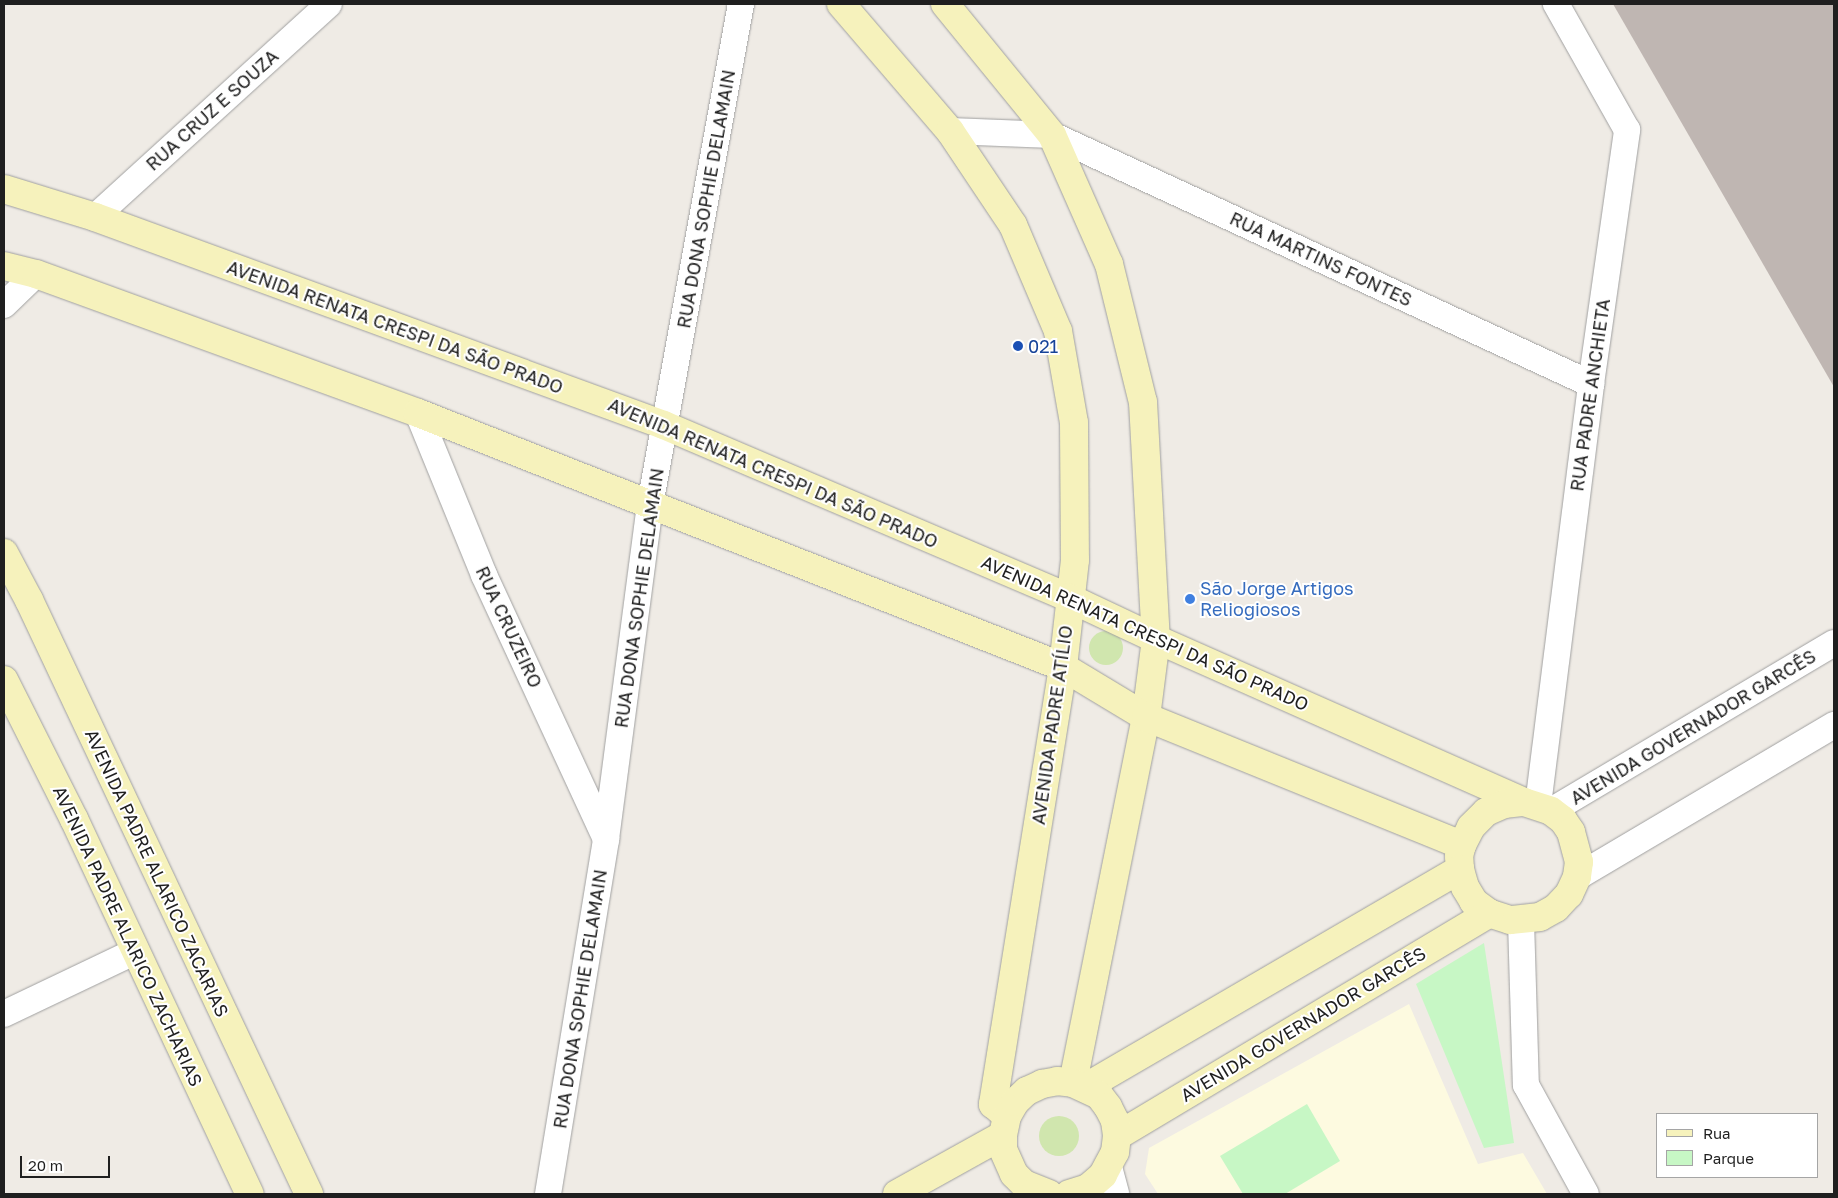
<!DOCTYPE html>
<meta charset="utf-8">
<style>
body{margin:0}
#map{position:relative;width:1838px;height:1198px;overflow:hidden;background:#efebe5;font-family:"Golos Text",sans-serif}
div>[style]{position:absolute}
.education>*{inset:0;background:#fdfae0}
.grass>*{inset:0;background:#d0e6ae}
.round{border-radius:50%}
.park>*{inset:0;background:#c7f7c5}
.building>*{inset:0;background:#bfb6b2}
.roads{filter:drop-shadow(0 0 1px #a0a0a0) drop-shadow(0 0 1px #a0a0a0)}
.street>*{height:26px;margin:-13px;padding:0 13px;transform-origin:13px;border-radius:13px;background:#fff}
.secondary>*{height:28px;margin:-14px;padding:0 14px;transform-origin:14px;border-radius:14px;background:#f6f2bc}
.dots>*{width:14px;height:14px;translate:-50% -50%;box-sizing:border-box;border:2px solid #fff;border-radius:50%}
span{translate:-50% -50%;white-space:nowrap;text-align:center;line-height:1.15;-webkit-text-stroke:4px #fff;paint-order:stroke}
.street-label{font-size:18px;color:#1f1f1f}
.transit-label{font-size:18px;color:#164399}
.left{translate:0 -50%;text-align:left}
.shop-label{font-size:18px;color:#366cbe}
.frame{position:absolute;inset:0;border:5px solid #1f1f1f;pointer-events:none}
.legend{position:absolute;left:1656px;top:1113px;width:162px;height:65px;box-sizing:border-box;background:#fff;border:1px solid #a5a5a5;margin:0;padding:6px 9px;list-style:none;font-size:15px;color:#1f1f1f}
.legend li{display:flex;align-items:center;gap:10px;height:25px}
.legend b{width:25px;border:1px solid #a5a5a5}
.scale{position:absolute;left:20px;top:1156px;width:90px;height:22px;box-sizing:border-box;border:2px solid #1f1f1f;border-top:0;padding-left:6px;font-size:15px;line-height:18px;white-space:nowrap;color:#1f1f1f;-webkit-text-stroke:4px #fff;paint-order:stroke}
</style>
<div id="map">
<div class="education">
<i style="clip-path:polygon(1409px 1004px,1478px 1164px,1523px 1153px,1547px 1194px,1158px 1194px,1145px 1174px,1149px 1148px)"></i>
</div>
<div class="grass">
<i class="round" style="left:1089px;top:631px;width:34px;height:34px"></i>
<i class="round" style="left:1039px;top:1116px;width:40px;height:40px"></i>
</div>
<div class="park">
<i style="clip-path:polygon(1484px 943px,1514px 1143px,1484px 1148px,1416px 984px)"></i>
<i style="clip-path:polygon(1307px 1104px,1340px 1161px,1285px 1194px,1243px 1194px,1220px 1156px)"></i>
</div>
<div class="building">
<i style="clip-path:polygon(1613px 4px,1834px 4px,1834px 387px)"></i>
</div>
<div class="roads">
<div class="street">
<i style="left:950px;top:131px;width:102px;rotate:2.2deg"></i>
<i style="left:1052px;top:135px;width:594px;rotate:24.8deg"></i>
<i style="left:95px;top:217px;width:316px;rotate:-42.3deg"></i>
<i style="left:4px;top:305px;width:45px;rotate:-44.1deg"></i>
<i style="left:418px;top:413px;width:175px;rotate:67.8deg"></i>
<i style="left:484px;top:575px;width:291px;rotate:65.2deg"></i>
<i style="left:1538px;top:805px;width:424px;rotate:-82.8deg"></i>
<i style="left:1591px;top:384px;width:257px;rotate:-81.9deg"></i>
<i style="left:1627px;top:130px;width:145px;rotate:-119.4deg"></i>
<i style="left:1551px;top:811px;width:329px;rotate:-30.7deg"></i>
<i style="left:1577px;top:877px;width:299px;rotate:-30.6deg"></i>
<i style="left:1521px;top:921px;width:164px;rotate:88.3deg"></i>
<i style="left:1526px;top:1085px;width:124px;rotate:61.2deg"></i>
<i style="left:4px;top:1014px;width:146px;rotate:-25.5deg"></i>
<i style="left:1109px;top:1167px;width:28px;rotate:75deg"></i>
<i style="left:548px;top:1194px;width:360px;rotate:-80.7deg"></i>
<i style="left:606px;top:839px;width:337px;rotate:-82.5deg"></i>
<i style="left:650px;top:505px;width:509px;rotate:-79.71deg"></i>
</div>
<div class="secondary">
<i style="left:841px;top:4px;width:167px;rotate:49.4deg"></i>
<i style="left:950px;top:131px;width:113px;rotate:56.2deg"></i>
<i style="left:1013px;top:225px;width:115px;rotate:67deg"></i>
<i style="left:1058px;top:331px;width:93px;rotate:80.1deg"></i>
<i style="left:1074px;top:423px;width:137px;rotate:89.6deg"></i>
<i style="left:1075px;top:560px;width:108px;rotate:96.4deg"></i>
<i style="left:1063px;top:667px;width:443px;rotate:99.1deg"></i>
<i style="left:993px;top:1104px;width:18px;rotate:41deg"></i>
<i style="left:945px;top:4px;width:169px;rotate:50.8deg"></i>
<i style="left:1052px;top:135px;width:141px;rotate:66.2deg"></i>
<i style="left:1109px;top:264px;width:142px;rotate:76.2deg"></i>
<i style="left:1143px;top:402px;width:237px;rotate:86.9deg"></i>
<i style="left:1156px;top:639px;width:79px;rotate:97.3deg"></i>
<i style="left:1146px;top:717px;width:373px;rotate:101.3deg"></i>
<i style="left:4px;top:189px;width:95px;rotate:17.1deg"></i>
<i style="left:95px;top:217px;width:606px;rotate:20.08deg"></i>
<i style="left:664px;top:425px;width:440px;rotate:23.1deg"></i>
<i style="left:1069px;top:598px;width:96px;rotate:25.2deg"></i>
<i style="left:1156px;top:639px;width:402px;rotate:23.9deg"></i>
<i style="left:1524px;top:802px;width:28px;rotate:18deg"></i>
<i style="left:1551px;top:811px;width:15px;rotate:37deg"></i>
<i style="left:1563px;top:820px;width:14px;rotate:56deg"></i>
<i style="left:1571px;top:832px;width:31px;rotate:75deg"></i>
<i style="left:1579px;top:862px;width:15px;rotate:98deg"></i>
<i style="left:1577px;top:877px;width:19px;rotate:115deg"></i>
<i style="left:1569px;top:894px;width:19px;rotate:133deg"></i>
<i style="left:1556px;top:908px;width:18px;rotate:151deg"></i>
<i style="left:1540px;top:917px;width:30px;rotate:174deg"></i>
<i style="left:1510px;top:920px;width:22px;rotate:-162deg"></i>
<i style="left:1489px;top:913px;width:19px;rotate:-144deg"></i>
<i style="left:1474px;top:902px;width:17px;rotate:-121deg"></i>
<i style="left:1465px;top:887px;width:19px;rotate:-106deg"></i>
<i style="left:1460px;top:869px;width:13px;rotate:-94deg"></i>
<i style="left:1459px;top:856px;width:11px;rotate:-75deg"></i>
<i style="left:1462px;top:845px;width:20px;rotate:-63deg"></i>
<i style="left:1471px;top:827px;width:21px;rotate:-45deg"></i>
<i style="left:1486px;top:812px;width:20px;rotate:-24deg"></i>
<i style="left:1504px;top:804px;width:20px;rotate:-6deg"></i>
<i style="left:4px;top:266px;width:33px;rotate:14deg"></i>
<i style="left:36px;top:274px;width:407px;rotate:20deg"></i>
<i style="left:418px;top:413px;width:693px;rotate:21.49deg"></i>
<i style="left:1063px;top:667px;width:97px;rotate:31.1deg"></i>
<i style="left:1146px;top:717px;width:341px;rotate:22.1deg"></i>
<i style="left:4px;top:553px;width:53px;rotate:62deg"></i>
<i style="left:29px;top:600px;width:657px;rotate:64.76deg"></i>
<i style="left:4px;top:680px;width:156px;rotate:63.3deg"></i>
<i style="left:74px;top:819px;width:414px;rotate:64.9deg"></i>
<i style="left:1086px;top:1087px;width:433px;rotate:-30.2deg"></i>
<i style="left:1117px;top:1136px;width:434px;rotate:-30.9deg"></i>
<i style="left:897px;top:1194px;width:121px;rotate:-29.1deg"></i>
<i style="left:1049px;top:1194px;width:27px;rotate:-158deg"></i>
<i style="left:1024px;top:1184px;width:14px;rotate:-135deg"></i>
<i style="left:1014px;top:1174px;width:27px;rotate:-114deg"></i>
<i style="left:1003px;top:1149px;width:14px;rotate:-90deg"></i>
<i style="left:1003px;top:1135px;width:19px;rotate:-78deg"></i>
<i style="left:1007px;top:1116px;width:16px;rotate:-60deg"></i>
<i style="left:1015px;top:1102px;width:16px;rotate:-43deg"></i>
<i style="left:1027px;top:1091px;width:17px;rotate:-25deg"></i>
<i style="left:1042px;top:1084px;width:15px;rotate:-11deg"></i>
<i style="left:1057px;top:1081px;width:16px;rotate:7deg"></i>
<i style="left:1073px;top:1083px;width:29px;rotate:25deg"></i>
<i style="left:1099px;top:1095px;width:15px;rotate:53deg"></i>
<i style="left:1108px;top:1107px;width:16px;rotate:63deg"></i>
<i style="left:1115px;top:1121px;width:15px;rotate:82deg"></i>
<i style="left:1117px;top:1136px;width:16px;rotate:97deg"></i>
<i style="left:1115px;top:1152px;width:26px;rotate:118deg"></i>
<i style="left:1103px;top:1175px;width:20px;rotate:139deg"></i>
<i style="left:1088px;top:1188px;width:20px;rotate:162deg"></i>
</div>
</div>
<div class="dots">
<i style="left:1018px;top:346px;background:#1a4fb4"></i>
<i style="left:1190px;top:599px;background:#3f7fe0"></i>
</div>
<div class="street-label">
<span style="left:212px;top:110px;rotate:-42deg">RUA CRUZ E SOUZA</span>
<span style="left:706px;top:199px;rotate:-80deg">RUA DONA SOPHIE DELAMAIN</span>
<span style="left:1321px;top:259px;rotate:25deg">RUA MARTINS FONTES</span>
<span style="left:395px;top:327px;rotate:20deg">AVENIDA RENATA CRESPI DA SÃO PRADO</span>
<span style="left:1590px;top:395px;rotate:-82deg">RUA PADRE ANCHIETA</span>
<span style="left:773px;top:473px;rotate:23deg">AVENIDA RENATA CRESPI DA SÃO PRADO</span>
<span style="left:639px;top:598px;rotate:-82deg">RUA DONA SOPHIE DELAMAIN</span>
<span style="left:509px;top:627px;rotate:65deg">RUA CRUZEIRO</span>
<span style="left:1145px;top:633px;rotate:24deg">AVENIDA RENATA CRESPI DA SÃO PRADO</span>
<span style="left:1052px;top:725px;rotate:-82deg">AVENIDA PADRE ATÍLIO</span>
<span style="left:1693px;top:727px;rotate:-31deg">AVENIDA GOVERNADOR GARCÊS</span>
<span style="left:157px;top:873px;rotate:65deg">AVENIDA PADRE ALARICO ZACARIAS</span>
<span style="left:128px;top:936px;rotate:65deg">AVENIDA PADRE ALARICO ZACHARIAS</span>
<span style="left:580px;top:999px;rotate:-81deg">RUA DONA SOPHIE DELAMAIN</span>
<span style="left:1303px;top:1024px;rotate:-31deg">AVENIDA GOVERNADOR GARCÊS</span>
</div>
<div class="transit-label">
<span class="left" style="left:1028px;top:346px">021</span>
</div>
<div class="shop-label">
<span class="left" style="left:1200px;top:599px">São Jorge Artigos<br>Reliogiosos</span>
</div>
<div class="frame"></div>
<ul class="legend">
<li><b style="height:6px;background:#f6f2bc"></b>Rua</li>
<li><b style="height:14px;background:#c7f7c5"></b>Parque</li>
</ul>
<div class="scale">20 m</div>
</div>
